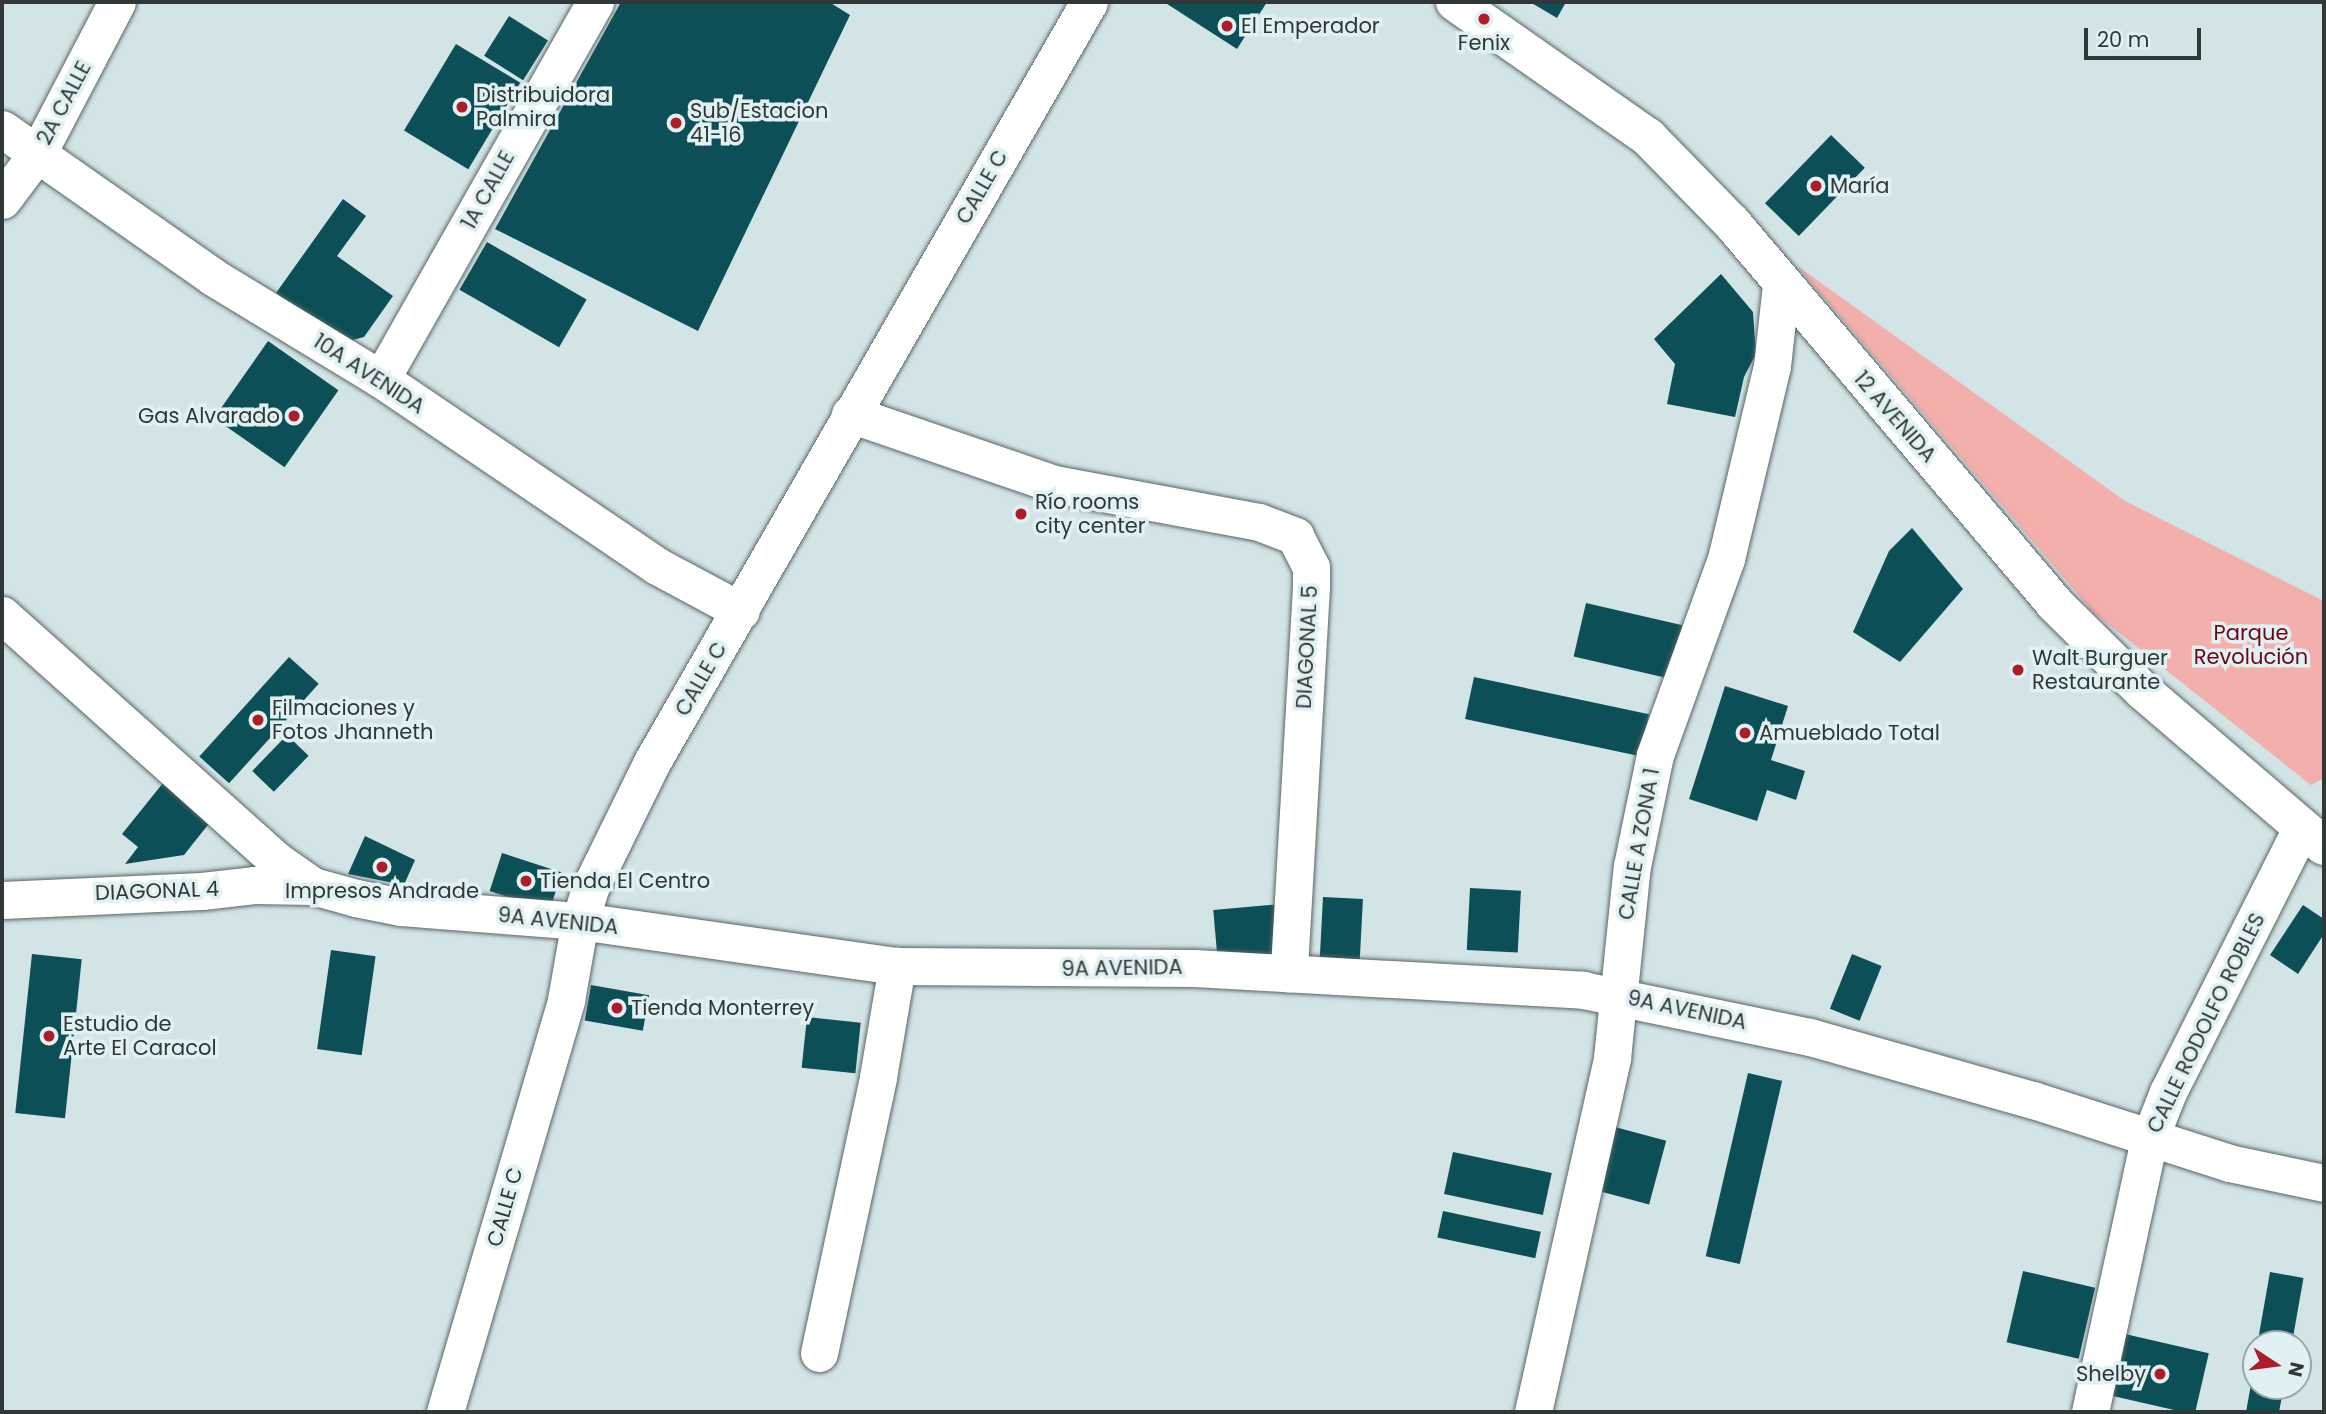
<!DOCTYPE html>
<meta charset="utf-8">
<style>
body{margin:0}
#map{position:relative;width:2326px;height:1414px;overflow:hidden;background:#d3e4e6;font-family:Poppins,sans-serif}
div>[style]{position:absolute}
.green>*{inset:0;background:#f2afab}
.building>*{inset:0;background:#0c4f56;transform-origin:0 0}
.roads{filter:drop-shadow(0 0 2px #586668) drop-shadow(0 0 2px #586668)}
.minor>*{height:37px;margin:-18.5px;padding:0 18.5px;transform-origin:18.5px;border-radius:18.5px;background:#fff}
.tertiary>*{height:38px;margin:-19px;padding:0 19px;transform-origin:19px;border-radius:19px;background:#fff}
.dots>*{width:19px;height:19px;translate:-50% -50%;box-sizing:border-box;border:4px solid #e0f1f3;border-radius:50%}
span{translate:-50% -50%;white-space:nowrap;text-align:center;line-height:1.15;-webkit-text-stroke:7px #e0f1f3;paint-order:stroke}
.poi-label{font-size:21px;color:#303737}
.left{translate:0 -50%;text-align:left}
.right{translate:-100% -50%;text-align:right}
.street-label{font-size:21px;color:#303737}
.park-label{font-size:21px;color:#6f0613}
.frame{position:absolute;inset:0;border:4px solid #303737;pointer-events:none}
.north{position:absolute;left:2242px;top:1330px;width:70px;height:70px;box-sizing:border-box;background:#e0f1f3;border:2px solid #9aa7a8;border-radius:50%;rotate:103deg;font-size:19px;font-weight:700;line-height:28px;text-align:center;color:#303737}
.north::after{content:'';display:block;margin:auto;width:24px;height:32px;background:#af1c29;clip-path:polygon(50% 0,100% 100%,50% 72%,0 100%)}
.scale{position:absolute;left:2084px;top:28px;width:117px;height:32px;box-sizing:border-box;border:4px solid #303737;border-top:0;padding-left:9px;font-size:21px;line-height:24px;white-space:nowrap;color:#303737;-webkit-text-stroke:5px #e0f1f3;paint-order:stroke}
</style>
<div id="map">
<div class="green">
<i style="clip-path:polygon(1796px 265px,2125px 501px,2324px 601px,2324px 778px,2311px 785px,2094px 613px)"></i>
</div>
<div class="building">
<i style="clip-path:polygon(621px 2px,829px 2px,850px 15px,698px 331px,495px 229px)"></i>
<i style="clip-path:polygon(1164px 2px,1267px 2px,1237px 49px)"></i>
<i style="clip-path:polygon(1530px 2px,1566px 2px,1557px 18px)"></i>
<i style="left:509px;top:16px;width:46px;height:47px;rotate:32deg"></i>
<i style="left:456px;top:44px;width:75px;height:101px;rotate:31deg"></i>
<i style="left:1831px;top:135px;width:47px;height:95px;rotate:44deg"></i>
<i style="clip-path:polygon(343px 199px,366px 216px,337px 256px,393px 296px,364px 337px,345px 342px,276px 293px)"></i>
<i style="left:487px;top:242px;width:115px;height:55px;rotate:30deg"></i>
<i style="clip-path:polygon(1721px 274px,1753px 312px,1756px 354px,1744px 377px,1735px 417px,1667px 404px,1675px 364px,1654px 339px)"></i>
<i style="left:268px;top:341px;width:86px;height:94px;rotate:35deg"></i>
<i style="clip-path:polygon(1912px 528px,1963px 589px,1900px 662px,1853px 632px,1889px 551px)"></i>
<i style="left:1586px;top:603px;width:99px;height:55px;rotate:13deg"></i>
<i style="left:289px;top:657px;width:40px;height:134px;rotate:42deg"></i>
<i style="left:1474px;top:677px;width:179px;height:43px;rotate:12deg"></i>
<i style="clip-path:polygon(1725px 686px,1788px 706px,1771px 760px,1805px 771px,1796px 800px,1767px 790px,1757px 821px,1689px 799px)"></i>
<i style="left:287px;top:735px;width:30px;height:50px;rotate:44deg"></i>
<i style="clip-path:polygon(163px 783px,211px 821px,184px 855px,125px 864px,138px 847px,122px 834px)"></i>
<i style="clip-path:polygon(365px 836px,415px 860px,404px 885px,348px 874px)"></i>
<i style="left:502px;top:853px;width:63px;height:40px;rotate:18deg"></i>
<i style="left:1470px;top:888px;width:51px;height:62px;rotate:3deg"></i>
<i style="left:1323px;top:897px;width:40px;height:66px;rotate:3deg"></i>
<i style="left:1281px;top:904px;width:49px;height:68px;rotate:85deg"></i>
<i style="clip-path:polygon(2303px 905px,2324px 919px,2324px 934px,2298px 974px,2270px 955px)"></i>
<i style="left:331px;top:950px;width:45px;height:100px;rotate:8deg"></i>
<i style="left:32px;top:954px;width:50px;height:160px;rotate:6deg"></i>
<i style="left:1852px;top:954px;width:32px;height:59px;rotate:22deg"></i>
<i style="left:591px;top:985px;width:59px;height:36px;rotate:10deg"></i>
<i style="left:807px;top:1017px;width:54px;height:51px;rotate:6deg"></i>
<i style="left:1748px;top:1073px;width:35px;height:188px;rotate:13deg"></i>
<i style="left:1615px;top:1127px;width:53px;height:66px;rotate:15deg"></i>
<i style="left:1453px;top:1152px;width:101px;height:43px;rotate:12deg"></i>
<i style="left:1443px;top:1211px;width:100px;height:27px;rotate:12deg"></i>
<i style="left:2023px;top:1271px;width:74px;height:73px;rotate:13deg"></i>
<i style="left:2270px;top:1272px;width:34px;height:73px;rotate:10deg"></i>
<i style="left:2125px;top:1334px;width:86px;height:63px;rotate:13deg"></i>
<i style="clip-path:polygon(2255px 1362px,2256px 1386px,2284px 1386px,2279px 1412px,2246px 1412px)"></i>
</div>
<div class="roads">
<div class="minor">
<i style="left:2px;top:129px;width:258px;rotate:35deg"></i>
<i style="left:213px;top:277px;width:197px;rotate:31.3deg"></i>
<i style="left:381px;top:379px;width:333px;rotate:34.1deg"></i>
<i style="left:657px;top:566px;width:95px;rotate:28.2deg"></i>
<i style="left:2px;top:200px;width:61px;rotate:-52.9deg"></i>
<i style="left:39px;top:151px;width:168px;rotate:-62.4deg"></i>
<i style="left:381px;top:379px;width:434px;rotate:-60.4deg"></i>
<i style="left:850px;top:414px;width:216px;rotate:18.9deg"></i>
<i style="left:1054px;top:484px;width:208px;rotate:10.5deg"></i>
<i style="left:1259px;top:522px;width:39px;rotate:21deg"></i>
<i style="left:1295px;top:536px;width:35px;rotate:63deg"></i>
<i style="left:1311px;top:567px;width:20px;rotate:90deg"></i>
<i style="left:1311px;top:587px;width:387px;rotate:93.3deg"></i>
<i style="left:2px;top:615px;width:369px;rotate:41.8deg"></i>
<i style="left:277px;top:861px;width:44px;rotate:34.8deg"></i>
<i style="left:313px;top:886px;width:45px;rotate:15.6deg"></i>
<i style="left:356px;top:898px;width:46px;rotate:11.3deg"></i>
<i style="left:401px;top:907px;width:180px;rotate:4.5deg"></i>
<i style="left:580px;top:921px;width:320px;rotate:8.1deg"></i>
<i style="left:897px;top:966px;width:297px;rotate:0.4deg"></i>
<i style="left:1194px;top:968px;width:390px;rotate:3.2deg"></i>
<i style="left:1583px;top:990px;width:232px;rotate:11.7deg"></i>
<i style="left:1810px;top:1037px;width:232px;rotate:15.8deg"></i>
<i style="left:2033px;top:1100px;width:206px;rotate:17.8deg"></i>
<i style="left:2229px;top:1163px;width:97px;rotate:11.9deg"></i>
<i style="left:2px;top:900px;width:200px;rotate:-2.6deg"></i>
<i style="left:202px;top:891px;width:52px;rotate:-6.6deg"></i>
<i style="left:254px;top:885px;width:59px;rotate:1deg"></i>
<i style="left:819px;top:1353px;width:282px;rotate:-77.9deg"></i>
<i style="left:878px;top:1077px;width:113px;rotate:-80.3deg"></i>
<i style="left:445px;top:1412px;width:429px;rotate:-73.6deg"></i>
<i style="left:566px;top:1000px;width:80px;rotate:-80deg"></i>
<i style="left:580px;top:921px;width:37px;rotate:-73deg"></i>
<i style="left:591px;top:886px;width:138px;rotate:-63.8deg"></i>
<i style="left:652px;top:762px;width:877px;rotate:-60.1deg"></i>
<i style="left:1533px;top:1412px;width:363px;rotate:-77.4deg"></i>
<i style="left:1612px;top:1058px;width:193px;rotate:-84.1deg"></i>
<i style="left:1632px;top:866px;width:113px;rotate:-78.3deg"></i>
<i style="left:1655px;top:755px;width:208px;rotate:-70.1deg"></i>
<i style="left:1726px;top:559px;width:198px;rotate:-76.6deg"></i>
<i style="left:1772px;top:366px;width:81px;rotate:-83.7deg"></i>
<i style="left:2090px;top:1412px;width:278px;rotate:-77.8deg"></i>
<i style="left:2149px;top:1140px;width:52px;rotate:-68.4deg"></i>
<i style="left:2168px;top:1092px;width:297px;rotate:-63.2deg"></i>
</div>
<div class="tertiary">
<i style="left:1455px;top:2px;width:236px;rotate:35deg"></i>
<i style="left:1648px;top:137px;width:120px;rotate:45.7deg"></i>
<i style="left:1732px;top:223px;width:498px;rotate:49.7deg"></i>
<i style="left:2054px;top:603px;width:125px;rotate:44.7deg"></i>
<i style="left:2143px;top:691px;width:238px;rotate:40.6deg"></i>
</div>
</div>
<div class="dots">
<i style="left:1484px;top:19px;background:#af1c29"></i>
<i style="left:1227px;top:26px;background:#af1c29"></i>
<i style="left:462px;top:107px;background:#af1c29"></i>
<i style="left:676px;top:123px;background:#af1c29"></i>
<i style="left:1816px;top:186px;background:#af1c29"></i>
<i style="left:294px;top:416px;background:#af1c29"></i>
<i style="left:1021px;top:514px;background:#af1c29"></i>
<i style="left:2018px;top:670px;background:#af1c29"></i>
<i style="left:258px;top:720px;background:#af1c29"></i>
<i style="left:1745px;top:733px;background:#af1c29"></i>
<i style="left:382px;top:867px;background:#af1c29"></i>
<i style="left:526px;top:881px;background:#af1c29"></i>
<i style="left:617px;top:1008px;background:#af1c29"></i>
<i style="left:49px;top:1036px;background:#af1c29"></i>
<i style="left:2160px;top:1374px;background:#af1c29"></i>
</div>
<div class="poi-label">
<span class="left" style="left:1241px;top:26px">El Emperador</span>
<span style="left:1484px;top:43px">Fenix</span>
<span class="left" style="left:476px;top:107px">Distribuidora<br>Palmira</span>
<span class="left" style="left:690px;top:123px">Sub/Estacion<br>41-16</span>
<span class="left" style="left:1830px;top:186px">María</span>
<span class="right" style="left:280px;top:416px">Gas Alvarado</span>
<span class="left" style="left:1035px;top:514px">Río rooms<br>city center</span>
<span class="left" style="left:2032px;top:670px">Walt Burguer<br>Restaurante</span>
<span class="left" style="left:272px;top:720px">Filmaciones y<br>Fotos Jhanneth</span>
<span class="left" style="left:1759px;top:733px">Amueblado Total</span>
<span class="left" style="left:540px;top:881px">Tienda El Centro</span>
<span style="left:382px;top:891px">Impresos Andrade</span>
<span class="left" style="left:631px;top:1008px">Tienda Monterrey</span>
<span class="left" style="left:63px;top:1036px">Estudio de<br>Arte El Caracol</span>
<span class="right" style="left:2146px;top:1374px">Shelby</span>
</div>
<div class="street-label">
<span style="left:64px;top:103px;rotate:-62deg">2A CALLE</span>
<span style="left:982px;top:187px;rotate:-60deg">CALLE C</span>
<span style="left:488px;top:190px;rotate:-61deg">1A CALLE</span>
<span style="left:369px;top:374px;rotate:33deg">10A AVENIDA</span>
<span style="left:1895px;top:417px;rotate:49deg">12 AVENIDA</span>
<span style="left:1307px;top:647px;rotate:-87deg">DIAGONAL 5</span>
<span style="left:701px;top:679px;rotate:-60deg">CALLE C</span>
<span style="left:1639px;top:844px;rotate:-80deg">CALLE A ZONA 1</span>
<span style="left:157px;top:891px;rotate:-2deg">DIAGONAL 4</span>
<span style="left:558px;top:921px;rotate:6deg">9A AVENIDA</span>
<span style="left:1122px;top:968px;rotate:-1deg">9A AVENIDA</span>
<span style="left:1687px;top:1010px;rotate:12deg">9A AVENIDA</span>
<span style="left:2206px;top:1023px;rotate:-64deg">CALLE RODOLFO ROBLES</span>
<span style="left:505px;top:1207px;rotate:-74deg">CALLE C</span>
</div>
<div class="park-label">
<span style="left:2251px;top:645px">Parque<br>Revolución</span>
</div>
<div class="frame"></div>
<div class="north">N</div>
<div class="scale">20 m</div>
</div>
